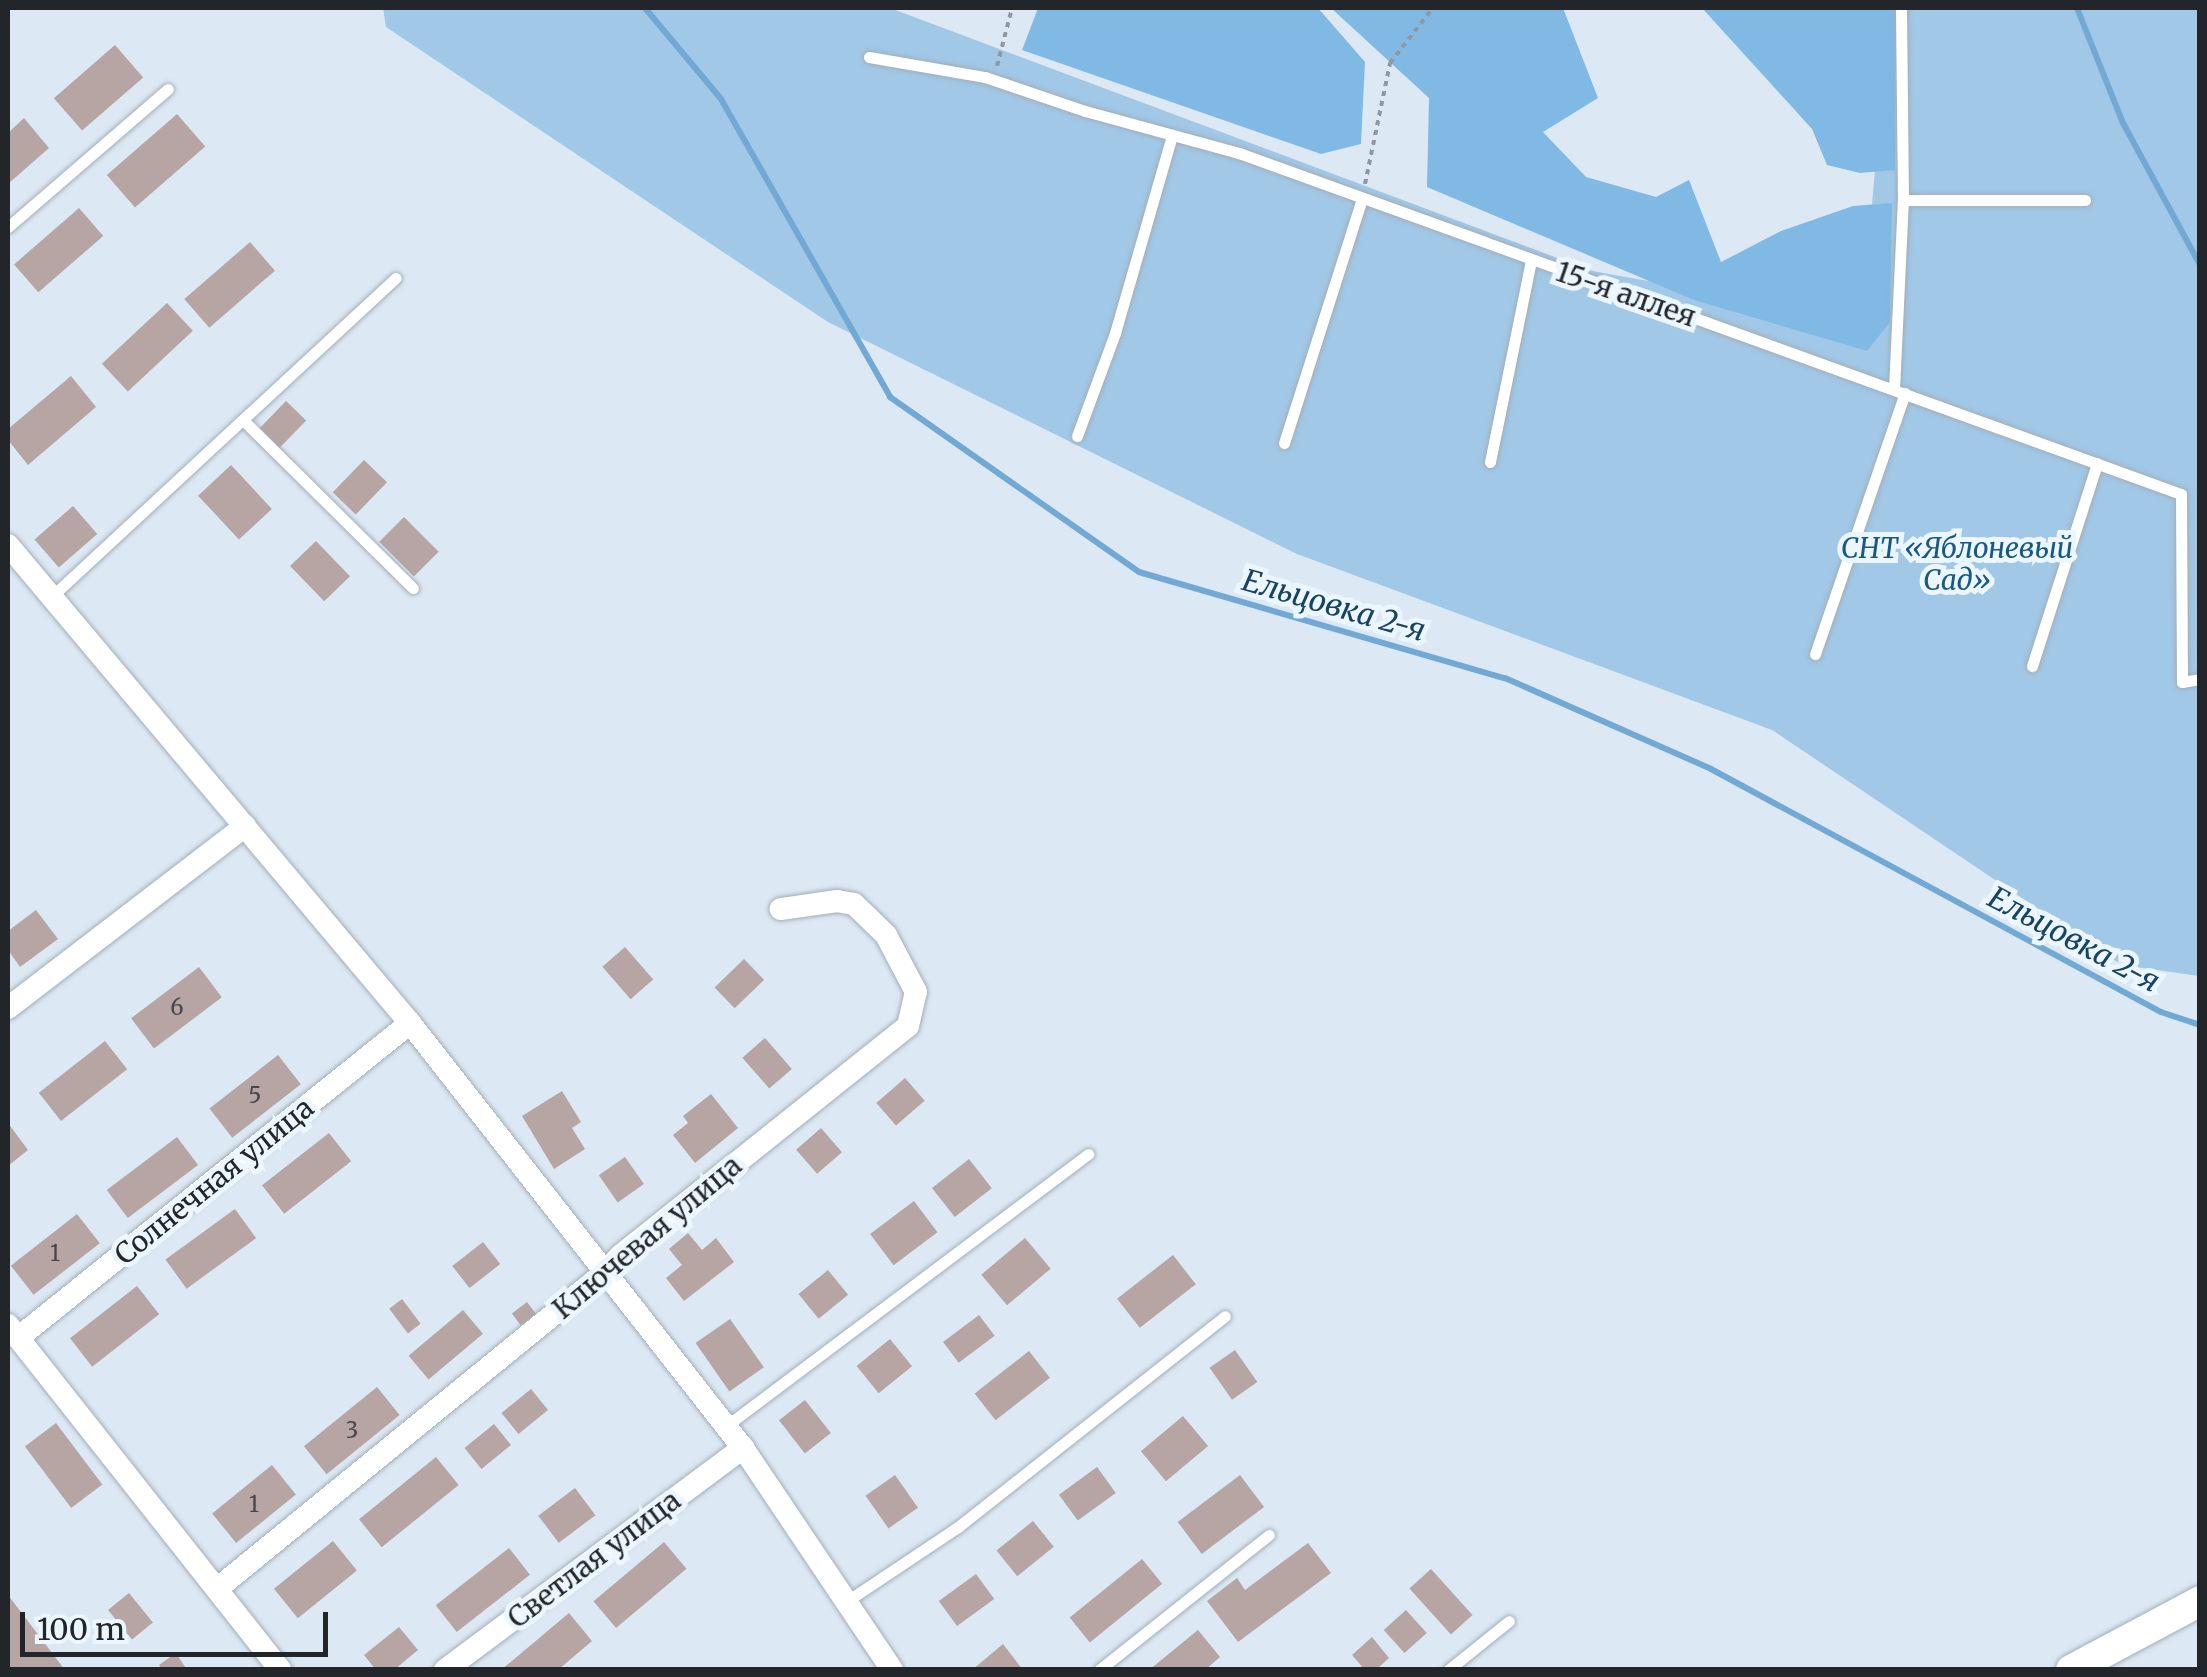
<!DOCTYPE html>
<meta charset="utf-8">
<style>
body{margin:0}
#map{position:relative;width:2207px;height:1677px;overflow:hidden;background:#dce9f4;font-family:Merriweather,serif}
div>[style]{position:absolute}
.green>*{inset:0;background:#a1c8e7}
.forest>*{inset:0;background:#80b9e4}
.stream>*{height:6px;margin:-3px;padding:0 3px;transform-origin:3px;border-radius:3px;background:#71a9d4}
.building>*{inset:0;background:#b6a5a3;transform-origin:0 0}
.path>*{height:4px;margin-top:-2px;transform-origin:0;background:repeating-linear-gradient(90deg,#8f98a1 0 5px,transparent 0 10px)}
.roads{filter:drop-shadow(0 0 2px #a2aeb8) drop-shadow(0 0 2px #a2aeb8)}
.lane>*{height:11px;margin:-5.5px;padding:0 5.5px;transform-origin:5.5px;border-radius:5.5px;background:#fff}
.street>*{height:22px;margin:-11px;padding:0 11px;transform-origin:11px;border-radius:11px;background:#fff}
.secondary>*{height:30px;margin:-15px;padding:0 15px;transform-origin:15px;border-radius:15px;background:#fff}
span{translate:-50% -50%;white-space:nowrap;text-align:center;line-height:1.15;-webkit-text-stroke:10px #ebf6fe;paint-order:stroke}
.number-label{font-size:22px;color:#474648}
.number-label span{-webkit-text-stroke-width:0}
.street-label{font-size:28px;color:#22262a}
.park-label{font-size:28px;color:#185882;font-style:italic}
.water-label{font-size:30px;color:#184361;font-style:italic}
.frame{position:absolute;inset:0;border:10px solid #22262a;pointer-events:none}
.scale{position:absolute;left:20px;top:1612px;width:308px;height:45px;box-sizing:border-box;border:5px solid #22262a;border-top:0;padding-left:12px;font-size:30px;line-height:35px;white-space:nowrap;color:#22262a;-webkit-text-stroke:8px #ebf6fe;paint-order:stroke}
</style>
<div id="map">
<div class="green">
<i style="clip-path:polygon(383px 8px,890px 8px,1592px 271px,1756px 300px,1860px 343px,1889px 8px,2199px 8px,2199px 976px,2122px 965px,1772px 730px,1297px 554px,828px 322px,386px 27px)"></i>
</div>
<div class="forest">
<i style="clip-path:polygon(1038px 8px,1318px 8px,1365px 62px,1361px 144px,1321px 154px,1022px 50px)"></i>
<i style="clip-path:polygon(1331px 8px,1563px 8px,1598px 98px,1543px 132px,1586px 177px,1656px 197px,1689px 180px,1721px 262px,1781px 231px,1853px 206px,1892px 203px,1890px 322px,1867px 351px,1694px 300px,1427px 187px,1429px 98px)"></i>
<i style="clip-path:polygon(1702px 8px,1896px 8px,1895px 170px,1860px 173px,1827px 165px,1812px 129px)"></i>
</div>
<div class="stream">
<i style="left:645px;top:8px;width:119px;rotate:50.1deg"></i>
<i style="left:721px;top:99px;width:343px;rotate:60.4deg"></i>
<i style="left:890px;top:397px;width:304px;rotate:35.1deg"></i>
<i style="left:1139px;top:572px;width:381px;rotate:16.2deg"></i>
<i style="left:1505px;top:678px;width:225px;rotate:23.8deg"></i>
<i style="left:1711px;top:769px;width:511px;rotate:28.37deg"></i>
<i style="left:2161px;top:1012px;width:41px;rotate:18.4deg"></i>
<i style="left:2077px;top:8px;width:124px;rotate:68.2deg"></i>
<i style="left:2123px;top:123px;width:162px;rotate:61.5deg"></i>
</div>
<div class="building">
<i style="left:115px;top:45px;width:43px;height:81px;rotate:49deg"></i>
<i style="left:177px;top:114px;width:43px;height:93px;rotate:49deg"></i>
<i style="clip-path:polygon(24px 118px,49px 148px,8px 184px,8px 133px)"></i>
<i style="left:79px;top:208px;width:37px;height:86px;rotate:49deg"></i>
<i style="left:250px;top:242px;width:38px;height:87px;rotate:49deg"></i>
<i style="left:167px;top:303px;width:38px;height:89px;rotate:47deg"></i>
<i style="clip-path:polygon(71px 376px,96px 407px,28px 465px,8px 440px,8px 429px)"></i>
<i style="left:286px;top:401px;width:28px;height:39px;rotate:44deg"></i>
<i style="left:364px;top:460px;width:32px;height:45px;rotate:44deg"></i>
<i style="left:231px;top:465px;width:60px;height:45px;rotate:47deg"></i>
<i style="left:73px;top:506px;width:37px;height:51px;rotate:49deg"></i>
<i style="left:404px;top:517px;width:49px;height:35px;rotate:45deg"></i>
<i style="left:316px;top:541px;width:49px;height:36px;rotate:46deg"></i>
<i style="clip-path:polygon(36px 910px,58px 939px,20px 967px,8px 950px,8px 931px)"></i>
<i style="left:625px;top:947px;width:43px;height:30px;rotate:49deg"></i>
<i style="left:744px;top:959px;width:29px;height:41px;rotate:46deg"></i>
<i style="left:199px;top:967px;width:38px;height:85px;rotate:53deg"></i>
<i style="left:765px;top:1038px;width:41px;height:30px;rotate:49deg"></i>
<i style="left:105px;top:1041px;width:36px;height:84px;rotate:52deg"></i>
<i style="left:278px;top:1055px;width:37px;height:87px;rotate:52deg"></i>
<i style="left:905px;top:1078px;width:30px;height:38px;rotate:49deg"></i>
<i style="clip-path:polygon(562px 1091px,581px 1122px,572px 1128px,585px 1149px,554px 1169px,522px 1116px)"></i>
<i style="clip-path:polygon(711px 1094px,738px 1128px,695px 1163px,673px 1135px,688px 1123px,683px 1116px)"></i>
<i style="clip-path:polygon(8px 1123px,28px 1150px,8px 1166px)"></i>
<i style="left:821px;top:1128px;width:32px;height:33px;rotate:49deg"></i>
<i style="left:329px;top:1133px;width:36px;height:85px;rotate:52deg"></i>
<i style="left:177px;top:1137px;width:35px;height:88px;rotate:53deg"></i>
<i style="left:625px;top:1157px;width:33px;height:32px;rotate:55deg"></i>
<i style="left:969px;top:1159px;width:37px;height:47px;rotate:52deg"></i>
<i style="left:914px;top:1201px;width:39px;height:55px;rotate:53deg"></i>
<i style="left:235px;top:1209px;width:36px;height:86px;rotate:54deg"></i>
<i style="left:77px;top:1214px;width:37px;height:84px;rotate:52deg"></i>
<i style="clip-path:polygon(688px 1233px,702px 1250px,716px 1238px,734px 1262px,684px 1301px,666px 1278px,682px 1265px,669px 1249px)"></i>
<i style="left:1025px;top:1238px;width:40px;height:57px;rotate:50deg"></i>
<i style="left:483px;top:1242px;width:28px;height:39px;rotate:52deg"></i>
<i style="left:1173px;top:1255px;width:37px;height:71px;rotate:52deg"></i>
<i style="left:828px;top:1270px;width:32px;height:38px;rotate:51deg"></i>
<i style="left:137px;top:1286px;width:36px;height:85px;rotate:52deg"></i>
<i style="left:402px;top:1299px;width:31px;height:16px;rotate:53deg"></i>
<i style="left:527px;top:1302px;width:15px;height:19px;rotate:53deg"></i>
<i style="left:463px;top:1310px;width:31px;height:71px;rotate:50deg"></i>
<i style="left:979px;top:1315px;width:26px;height:45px;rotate:53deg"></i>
<i style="left:730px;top:1319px;width:59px;height:42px;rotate:55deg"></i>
<i style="left:890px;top:1339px;width:35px;height:43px;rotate:51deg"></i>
<i style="left:1235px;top:1350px;width:39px;height:31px;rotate:55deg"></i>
<i style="left:1029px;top:1351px;width:34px;height:69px;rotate:52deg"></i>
<i style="left:377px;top:1387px;width:36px;height:94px;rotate:51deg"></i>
<i style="left:531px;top:1389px;width:27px;height:38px;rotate:51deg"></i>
<i style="left:805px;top:1400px;width:42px;height:33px;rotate:52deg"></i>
<i style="left:1183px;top:1416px;width:39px;height:55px;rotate:50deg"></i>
<i style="left:56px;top:1423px;width:77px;height:39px;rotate:53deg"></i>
<i style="left:494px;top:1424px;width:27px;height:38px;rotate:51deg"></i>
<i style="left:436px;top:1457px;width:36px;height:99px;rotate:51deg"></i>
<i style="left:272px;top:1465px;width:38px;height:77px;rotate:51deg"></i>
<i style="left:1097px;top:1467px;width:32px;height:47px;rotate:54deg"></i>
<i style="left:895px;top:1475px;width:40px;height:36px;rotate:55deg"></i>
<i style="left:1240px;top:1475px;width:40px;height:78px;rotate:53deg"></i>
<i style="left:575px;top:1488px;width:34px;height:46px;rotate:53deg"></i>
<i style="left:1033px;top:1521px;width:33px;height:47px;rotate:51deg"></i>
<i style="left:333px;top:1541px;width:38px;height:76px;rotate:51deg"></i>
<i style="left:664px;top:1542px;width:35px;height:92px;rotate:50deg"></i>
<i style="clip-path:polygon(1308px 1543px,1331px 1573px,1238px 1642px,1207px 1601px,1237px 1578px,1245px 1590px)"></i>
<i style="left:509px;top:1548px;width:34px;height:93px;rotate:52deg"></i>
<i style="left:1142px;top:1559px;width:32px;height:93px;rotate:51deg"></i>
<i style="left:1431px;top:1569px;width:62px;height:29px;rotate:48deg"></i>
<i style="left:976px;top:1574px;width:31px;height:46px;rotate:54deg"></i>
<i style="left:129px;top:1593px;width:38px;height:27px;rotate:51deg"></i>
<i style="clip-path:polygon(8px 1595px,65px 1670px,8px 1670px)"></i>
<i style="left:1406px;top:1610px;width:31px;height:30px;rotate:48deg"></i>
<i style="clip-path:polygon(569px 1613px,592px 1641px,558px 1670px,501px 1670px)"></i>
<i style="clip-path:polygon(399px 1627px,418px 1650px,394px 1670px,376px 1670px,364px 1655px)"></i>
<i style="clip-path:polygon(1198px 1630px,1220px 1657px,1205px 1670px,1149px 1670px)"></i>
<i style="clip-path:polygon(1372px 1637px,1389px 1658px,1376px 1670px,1365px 1670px,1352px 1655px)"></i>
<i style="clip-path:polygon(1003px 1644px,1023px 1670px,972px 1670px)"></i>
<i style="clip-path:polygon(176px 1653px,187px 1670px,162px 1670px,159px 1665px)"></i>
</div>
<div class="path">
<i style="left:997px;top:66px;width:60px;rotate:-75.5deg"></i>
<i style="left:1365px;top:184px;width:124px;rotate:-78.3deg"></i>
<i style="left:1390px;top:63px;width:70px;rotate:-52deg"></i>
</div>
<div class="roads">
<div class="lane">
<i style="left:869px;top:57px;width:118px;rotate:9.8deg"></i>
<i style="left:985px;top:77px;width:106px;rotate:18.8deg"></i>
<i style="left:1085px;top:111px;width:160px;rotate:15.3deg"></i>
<i style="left:1239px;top:153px;width:1002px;rotate:19.9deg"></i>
<i style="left:2181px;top:494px;width:188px;rotate:89.7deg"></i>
<i style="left:2182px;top:682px;width:18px;rotate:-9deg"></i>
<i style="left:1903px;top:200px;width:182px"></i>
<i style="left:8px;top:227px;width:211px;rotate:-40.8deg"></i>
<i style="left:1894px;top:389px;width:189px;rotate:-87.3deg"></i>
<i style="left:1903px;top:200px;width:192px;rotate:-90.6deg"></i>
<i style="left:243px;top:420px;width:239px;rotate:44.7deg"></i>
<i style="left:1077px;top:436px;width:110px;rotate:-69.7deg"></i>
<i style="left:1115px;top:333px;width:206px;rotate:-73.9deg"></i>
<i style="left:1284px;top:443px;width:256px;rotate:-72.3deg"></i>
<i style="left:1490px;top:462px;width:206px;rotate:-78.5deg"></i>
<i style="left:50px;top:598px;width:471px;rotate:-42.8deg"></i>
<i style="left:1815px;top:654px;width:276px;rotate:-71deg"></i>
<i style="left:2032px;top:666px;width:213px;rotate:-72.2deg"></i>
<i style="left:726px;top:1426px;width:453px;rotate:-36.9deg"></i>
<i style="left:844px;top:1603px;width:137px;rotate:-33.7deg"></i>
<i style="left:958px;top:1527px;width:340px;rotate:-38.3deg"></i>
<i style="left:1099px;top:1670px;width:217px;rotate:-38.5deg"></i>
<i style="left:1448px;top:1670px;width:78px;rotate:-38.8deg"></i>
</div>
<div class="street">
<i style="left:8px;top:545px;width:625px;rotate:49.94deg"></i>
<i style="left:410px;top:1023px;width:540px;rotate:51.92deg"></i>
<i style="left:743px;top:1448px;width:267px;rotate:56.1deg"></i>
<i style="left:8px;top:1008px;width:299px;rotate:-37.5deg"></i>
<i style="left:8px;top:1325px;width:439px;rotate:51.7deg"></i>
<i style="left:18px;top:1338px;width:503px;rotate:-38.78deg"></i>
<i style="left:218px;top:1588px;width:500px;rotate:-39.2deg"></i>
<i style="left:605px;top:1272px;width:23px;rotate:-47deg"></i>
<i style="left:621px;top:1255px;width:367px;rotate:-38.6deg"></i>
<i style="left:908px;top:1026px;width:35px;rotate:-77deg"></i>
<i style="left:916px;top:992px;width:64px;rotate:-117.8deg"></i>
<i style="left:886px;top:935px;width:45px;rotate:-135.9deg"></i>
<i style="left:854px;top:904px;width:17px;rotate:-170deg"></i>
<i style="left:837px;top:901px;width:57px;rotate:171.9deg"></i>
<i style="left:445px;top:1670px;width:372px;rotate:-36.7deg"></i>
</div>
<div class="secondary">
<i style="left:2071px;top:1670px;width:146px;rotate:-28.1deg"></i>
</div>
</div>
<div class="number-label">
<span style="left:177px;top:1008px">6</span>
<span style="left:255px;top:1096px">5</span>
<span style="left:55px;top:1254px">1</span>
<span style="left:352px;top:1431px">3</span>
<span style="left:254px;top:1505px">1</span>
</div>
<div class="street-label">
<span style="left:1626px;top:294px;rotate:19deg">15-я аллея</span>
<span style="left:214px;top:1181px;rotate:-39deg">Солнечная улица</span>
<span style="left:647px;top:1237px;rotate:-40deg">Ключевая улица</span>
<span style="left:594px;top:1559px;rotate:-37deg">Светлая улица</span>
</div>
<div class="park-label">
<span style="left:1957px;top:564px">СНТ «Яблоневый<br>Сад»</span>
</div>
<div class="water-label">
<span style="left:1334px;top:605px;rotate:16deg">Ельцовка 2-я</span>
<span style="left:2074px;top:939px;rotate:28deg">Ельцовка 2-я</span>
</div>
<div class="frame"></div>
<div class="scale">100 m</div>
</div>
